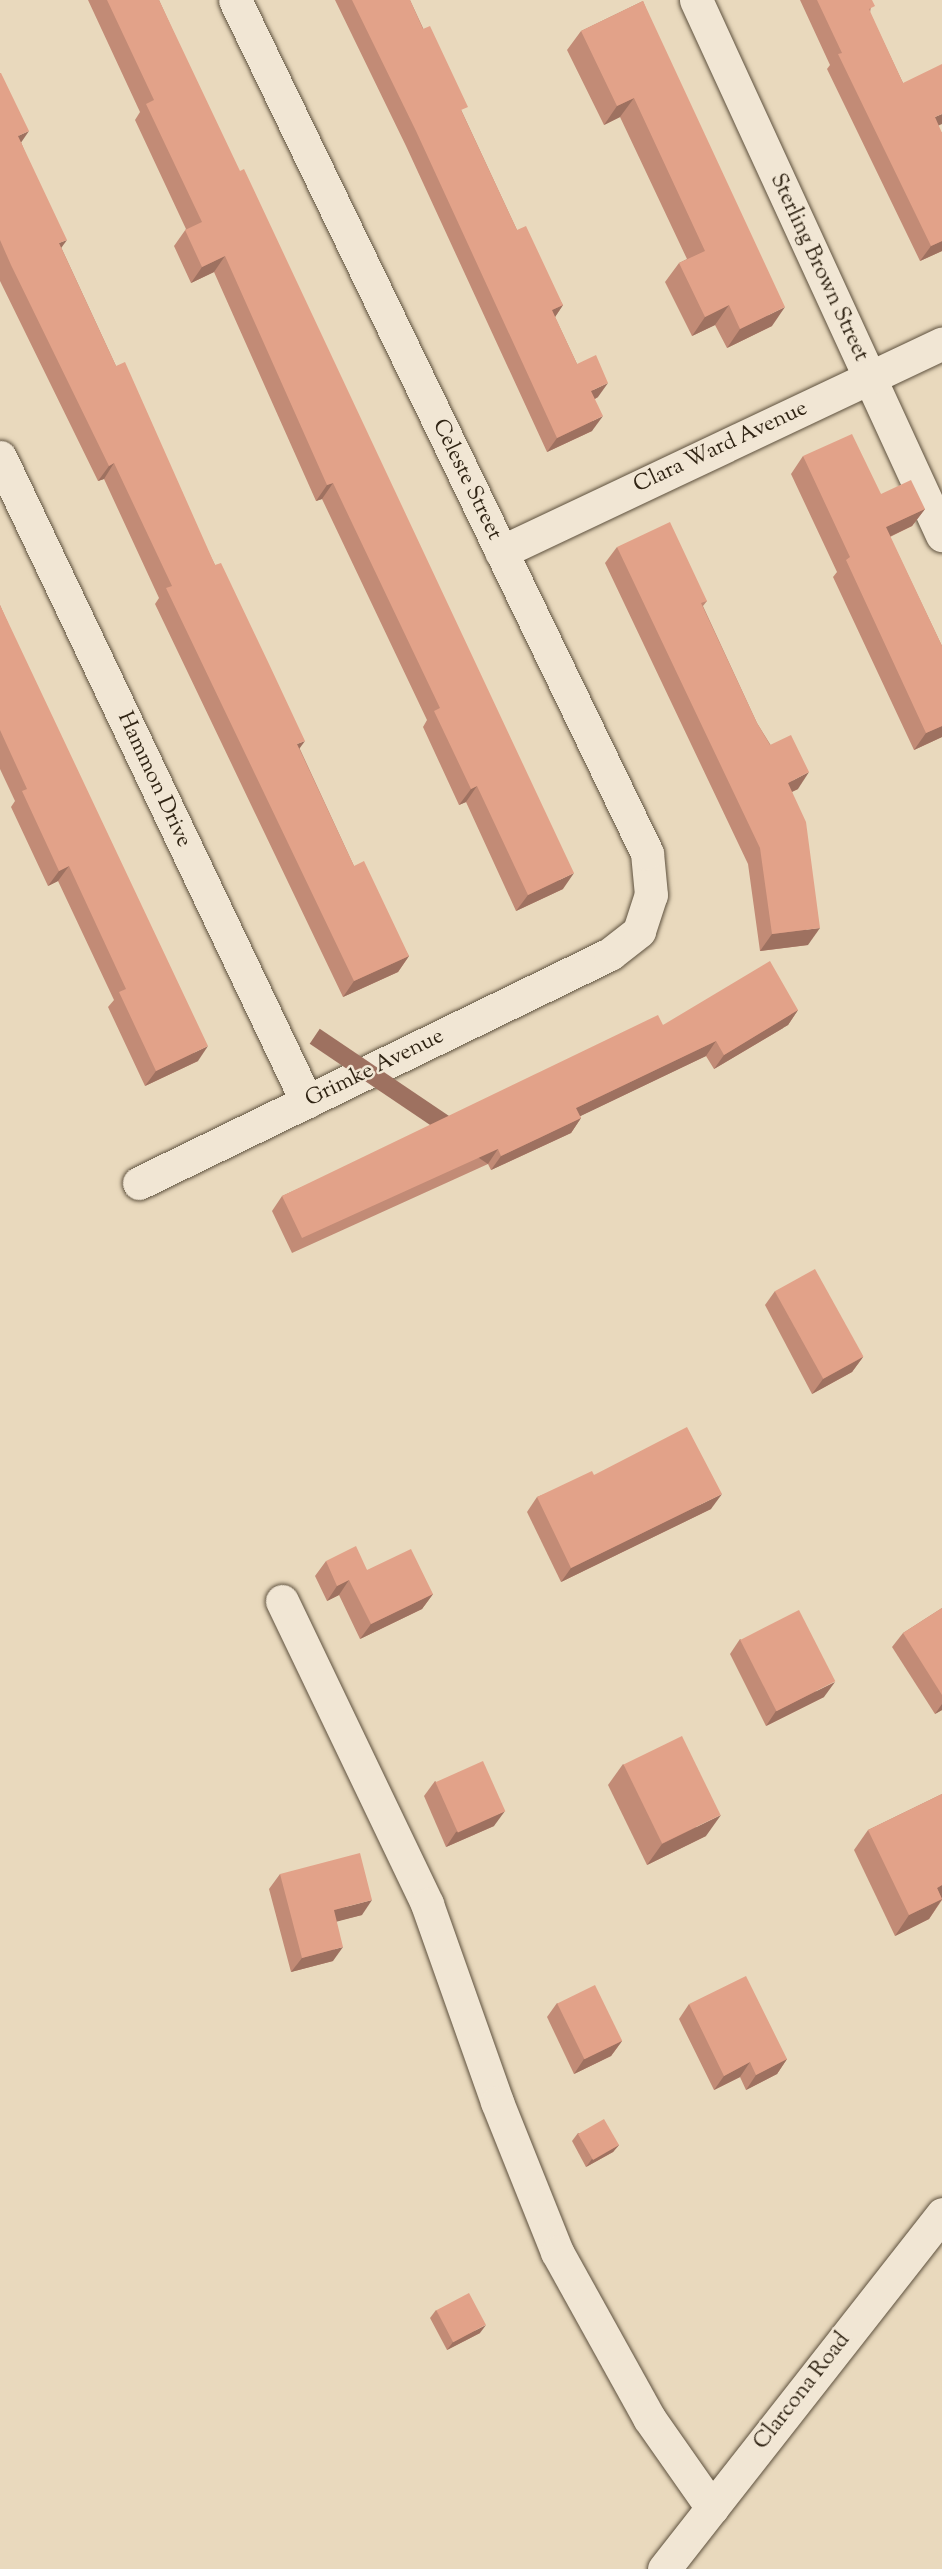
<!DOCTYPE html>
<style>
body{margin:0}
#map{position:relative;width:942px;height:2569px;overflow:hidden;background:#e9d9bd;font-family:"Sorts Mill Goudy",serif}
div>[style]{position:absolute}
.roads{filter:drop-shadow(0 0 2px #5e513e) drop-shadow(0 0 2px #5e513e)}
.minor>*{height:33px;margin:-16.5px;padding:0 16.5px;transform-origin:16.5px;border-radius:16.5px;background:#f1e6d4}
.secondary>*{height:33px;margin:-16.5px;padding:0 16.5px;transform-origin:16.5px;border-radius:16.5px;background:#f1e6d4}
.wall>*{inset:0;background:#c28b76}
.shaded-wall>*{inset:0;background:#9e7160;transform-origin:0 0}
.building>*{inset:0;background:#e2a289;transform-origin:0 0}
span{translate:-50% -50%;white-space:nowrap;text-align:center;line-height:1.15;-webkit-text-stroke:5px #f1e6d4;paint-order:stroke}
.street-label{font-size:22px;color:#302414}
</style>
<div id="map">
<div class="roads">
<div class="minor">
<i style="left:696px;top:0;width:589px;rotate:65.31deg"></i>
<i style="left:0;top:457px;width:714px;rotate:64.55deg"></i>
<i style="left:501px;top:552px;width:488px;rotate:-25.3deg"></i>
<i style="left:139px;top:1183px;width:524px;rotate:-25.93deg"></i>
<i style="left:610px;top:954px;width:37px;rotate:-38deg"></i>
<i style="left:639px;top:931px;width:38px;rotate:-72deg"></i>
<i style="left:651px;top:895px;width:42px;rotate:-95.4deg"></i>
<i style="left:647px;top:853px;width:947px;rotate:-115.78deg"></i>
<i style="left:282px;top:1601px;width:336px;rotate:64.4deg"></i>
<i style="left:427px;top:1904px;width:210px;rotate:70.5deg"></i>
<i style="left:497px;top:2102px;width:162px;rotate:68.2deg"></i>
<i style="left:557px;top:2252px;width:190px;rotate:61deg"></i>
<i style="left:649px;top:2418px;width:110px;rotate:55deg"></i>
</div>
<div class="secondary">
<i style="left:664px;top:2569px;width:451px;rotate:-51.9deg"></i>
</div>
</div>
<div class="wall">
<i style="clip-path:polygon(88px 0,159px 0,563px 889px,516px 911px,466px 802px,459px 805px,423px 727px,427px 720px,322px 499px,316px 501px,214px 272px,191px 283px,174px 246px,186px 229px,135px 120px,140px 112px)"></i>
<i style="clip-path:polygon(335px 0,410px 0,517px 230px,563px 305px,555px 317px,577px 364px,598px 397px,595px 399px,592px 431px,547px 452px,406px 146px)"></i>
<i style="clip-path:polygon(800px 0,872px 0,870px 13px,903px 83px,942px 133px,942px 251px,920px 261px,827px 69px,830px 65px)"></i>
<i style="clip-path:polygon(643px 1px,772px 326px,727px 348px,715px 325px,692px 336px,665px 282px,679px 263px,687px 259px,620px 117px,604px 125px,567px 50px,581px 31px)"></i>
<i style="clip-path:polygon(0 73px,21px 142px,61px 247px,116px 366px,215px 565px,354px 866px,409px 956px,398px 972px,343px 997px,155px 604px,159px 598px,104px 479px,98px 481px,0 281px)"></i>
<i style="clip-path:polygon(803px 456px,881px 494px,925px 509px,912px 526px,890px 537px,942px 646px,942px 737px,914px 750px,833px 577px,837px 572px,791px 474px)"></i>
<i style="clip-path:polygon(617px 547px,707px 601px,703px 606px,757px 723px,798px 789px,792px 792px,808px 945px,760px 951px,748px 864px,605px 563px)"></i>
<i style="clip-path:polygon(0 605px,198px 1061px,145px 1086px,108px 1007px,114px 1000px,58px 881px,48px 886px,11px 807px,15px 801px,0 769px)"></i>
<i style="clip-path:polygon(798px 1010px,788px 1025px,714px 1069px,706px 1056px,580px 1116px,581px 1118px,571px 1133px,491px 1170px,488px 1164px,292px 1253px,272px 1211px,282px 1196px,663px 1025px)"></i>
<i style="clip-path:polygon(775px 1291px,863px 1357px,852px 1372px,812px 1394px,765px 1305px)"></i>
<i style="clip-path:polygon(594px 1475px,711px 1509px,561px 1582px,527px 1512px,537px 1497px)"></i>
<i style="clip-path:polygon(326px 1561px,367px 1570px,433px 1594px,422px 1609px,360px 1639px,339px 1595px,327px 1601px,315px 1576px)"></i>
<i style="clip-path:polygon(942px 1608px,942px 1710px,935px 1714px,892px 1647px,903px 1633px)"></i>
<i style="clip-path:polygon(740px 1639px,824px 1697px,766px 1726px,730px 1654px)"></i>
<i style="clip-path:polygon(623px 1764px,706px 1836px,647px 1865px,608px 1785px)"></i>
<i style="clip-path:polygon(435px 1781px,494px 1826px,446px 1847px,424px 1796px)"></i>
<i style="clip-path:polygon(942px 1794px,942px 1900px,929px 1919px,895px 1936px,854px 1850px,868px 1830px)"></i>
<i style="clip-path:polygon(280px 1874px,362px 1915px,337px 1921px,333px 1961px,291px 1972px,269px 1889px)"></i>
<i style="clip-path:polygon(557px 2003px,622px 2041px,611px 2056px,574px 2074px,547px 2017px)"></i>
<i style="clip-path:polygon(689px 2004px,787px 2059px,777px 2074px,746px 2090px,740px 2077px,714px 2090px,679px 2019px)"></i>
<i style="clip-path:polygon(578px 2133px,619px 2145px,613px 2152px,586px 2167px,572px 2141px)"></i>
<i style="clip-path:polygon(436px 2310px,480px 2333px,447px 2350px,430px 2318px)"></i>
</div>
<div class="shaded-wall">
<i style="clip-path:polygon(634px 98px,620px 117px,604px 125px,617px 106px)"></i>
<i style="clip-path:polygon(942px 114px,942px 124px,924px 132px,935px 117px)"></i>
<i style="clip-path:polygon(29px 131px,18px 147px,18px 136px)"></i>
<i style="clip-path:polygon(67px 240px,56px 255px,59px 243px)"></i>
<i style="clip-path:polygon(942px 241px,942px 251px,920px 261px,931px 246px)"></i>
<i style="clip-path:polygon(225px 256px,214px 272px,191px 283px,202px 267px)"></i>
<i style="clip-path:polygon(563px 305px,553px 320px,552px 310px)"></i>
<i style="clip-path:polygon(729px 305px,715px 325px,692px 336px,705px 317px)"></i>
<i style="clip-path:polygon(785px 307px,772px 326px,727px 348px,740px 329px)"></i>
<i style="clip-path:polygon(608px 383px,598px 397px,581px 406px,591px 391px)"></i>
<i style="clip-path:polygon(603px 416px,592px 431px,547px 452px,557px 438px)"></i>
<i style="clip-path:polygon(114px 463px,104px 479px,98px 481px,109px 466px)"></i>
<i style="clip-path:polygon(333px 483px,322px 499px,316px 501px,327px 485px)"></i>
<i style="clip-path:polygon(925px 509px,912px 526px,874px 544px,886px 527px)"></i>
<i style="clip-path:polygon(942px 726px,942px 737px,914px 750px,926px 733px)"></i>
<i style="clip-path:polygon(305px 741px,294px 756px,297px 744px)"></i>
<i style="clip-path:polygon(809px 772px,798px 789px,776px 799px,788px 783px)"></i>
<i style="clip-path:polygon(477px 786px,466px 802px,459px 805px,471px 789px)"></i>
<i style="clip-path:polygon(69px 866px,58px 881px,48px 886px,59px 871px)"></i>
<i style="clip-path:polygon(574px 873px,563px 889px,516px 911px,528px 895px)"></i>
<i style="clip-path:polygon(820px 928px,808px 945px,760px 951px,772px 934px)"></i>
<i style="clip-path:polygon(409px 956px,398px 972px,343px 997px,354px 981px)"></i>
<i style="clip-path:polygon(798px 1010px,788px 1025px,714px 1069px,724px 1055px)"></i>
<i style="clip-path:polygon(716px 1041px,706px 1056px,566px 1123px,576px 1108px)"></i>
<i style="clip-path:polygon(208px 1046px,198px 1061px,145px 1086px,156px 1071px)"></i>
<i style="clip-path:polygon(581px 1118px,571px 1133px,491px 1170px,501px 1156px)"></i>
<i style="left:498px;top:1149px;width:18px;height:215px;rotate:124deg"></i>
<i style="clip-path:polygon(863px 1357px,852px 1372px,812px 1394px,823px 1379px)"></i>
<i style="clip-path:polygon(722px 1494px,711px 1509px,561px 1582px,571px 1568px)"></i>
<i style="clip-path:polygon(349px 1580px,339px 1595px,327px 1601px,337px 1586px)"></i>
<i style="clip-path:polygon(433px 1594px,422px 1609px,360px 1639px,371px 1624px)"></i>
<i style="clip-path:polygon(835px 1682px,824px 1697px,766px 1726px,776px 1711px)"></i>
<i style="clip-path:polygon(942px 1704px,942px 1710px,935px 1714px)"></i>
<i style="clip-path:polygon(505px 1811px,494px 1826px,446px 1847px,456px 1832px)"></i>
<i style="clip-path:polygon(721px 1815px,706px 1836px,647px 1865px,662px 1844px)"></i>
<i style="clip-path:polygon(942px 1885px,942px 1899px,937px 1888px)"></i>
<i style="clip-path:polygon(942px 1899px,929px 1919px,895px 1936px,909px 1915px)"></i>
<i style="clip-path:polygon(372px 1900px,362px 1915px,324px 1925px,334px 1910px)"></i>
<i style="clip-path:polygon(343px 1947px,333px 1961px,291px 1972px,302px 1958px)"></i>
<i style="clip-path:polygon(622px 2041px,611px 2056px,574px 2074px,584px 2059px)"></i>
<i style="clip-path:polygon(787px 2059px,777px 2074px,746px 2090px,756px 2075px)"></i>
<i style="clip-path:polygon(750px 2062px,740px 2077px,714px 2090px,724px 2076px)"></i>
<i style="clip-path:polygon(619px 2145px,613px 2152px,586px 2167px,592px 2159px)"></i>
<i style="clip-path:polygon(486px 2325px,480px 2333px,447px 2350px,453px 2342px)"></i>
</div>
<div class="building">
<i style="clip-path:polygon(107px 0,159px 0,240px 171px,244px 169px,574px 873px,528px 895px,477px 786px,471px 789px,434px 711px,440px 708px,333px 483px,327px 485px,225px 256px,202px 267px,185px 230px,202px 222px,146px 104px,154px 100px)"></i>
<i style="clip-path:polygon(352px 0,410px 0,423px 29px,430px 26px,468px 107px,461px 110px,517px 230px,526px 226px,563px 305px,552px 310px,577px 364px,596px 355px,608px 383px,591px 391px,603px 416px,557px 438px,416px 131px)"></i>
<i style="clip-path:polygon(817px 0,872px 0,875px 6px,869px 9px,903px 83px,942px 64px,942px 114px,935px 117px,942px 133px,942px 241px,931px 246px,838px 54px,842px 53px)"></i>
<i style="clip-path:polygon(643px 1px,785px 307px,740px 329px,729px 305px,705px 317px,679px 263px,705px 251px,634px 98px,617px 106px,581px 31px)"></i>
<i style="clip-path:polygon(0 73px,1px 73px,29px 131px,18px 136px,67px 240px,59px 243px,116px 366px,125px 362px,215px 565px,221px 563px,269px 664px,305px 741px,297px 744px,354px 866px,364px 861px,409px 956px,354px 981px,166px 588px,172px 586px,114px 463px,109px 466px,11px 265px,0 240px)"></i>
<i style="clip-path:polygon(852px 434px,881px 494px,911px 480px,925px 509px,886px 527px,942px 646px,942px 726px,926px 733px,846px 560px,850px 557px,803px 456px)"></i>
<i style="clip-path:polygon(670px 522px,707px 601px,701px 603px,757px 723px,770px 745px,791px 735px,809px 772px,788px 783px,806px 822px,820px 928px,772px 934px,760px 848px,617px 547px)"></i>
<i style="clip-path:polygon(0 605px,208px 1046px,156px 1071px,119px 992px,126px 989px,69px 866px,59px 871px,22px 791px,27px 789px,0 730px)"></i>
<i style="clip-path:polygon(770px 961px,798px 1010px,724px 1055px,716px 1041px,576px 1108px,581px 1118px,501px 1156px,498px 1149px,302px 1238px,282px 1196px,658px 1015px,663px 1025px)"></i>
<i style="left:815px;top:1269px;width:100px;height:46px;rotate:61deg"></i>
<i style="clip-path:polygon(687px 1427px,722px 1494px,571px 1568px,537px 1497px,592px 1471px,594px 1475px)"></i>
<i style="clip-path:polygon(356px 1546px,367px 1570px,411px 1549px,433px 1594px,371px 1624px,349px 1580px,337px 1586px,326px 1561px)"></i>
<i style="clip-path:polygon(942px 1608px,942px 1695px,903px 1633px)"></i>
<i style="left:799px;top:1610px;width:80px;height:66px;rotate:63deg"></i>
<i style="left:682px;top:1736px;width:88px;height:65px;rotate:64deg"></i>
<i style="left:483px;top:1761px;width:55px;height:52px;rotate:66deg"></i>
<i style="clip-path:polygon(942px 1794px,942px 1885px,937px 1888px,942px 1899px,909px 1915px,868px 1830px)"></i>
<i style="clip-path:polygon(360px 1853px,372px 1900px,334px 1910px,343px 1947px,302px 1958px,280px 1874px)"></i>
<i style="clip-path:polygon(746px 1976px,787px 2059px,756px 2075px,750px 2062px,724px 2076px,689px 2004px)"></i>
<i style="left:595px;top:1985px;width:62px;height:42px;rotate:64deg"></i>
<i style="left:604px;top:2119px;width:30px;height:30px;rotate:60deg"></i>
<i style="left:469px;top:2293px;width:36px;height:37px;rotate:62deg"></i>
</div>
<div class="street-label">
<span style="left:818px;top:268px;rotate:65deg">Sterling Brown Street</span>
<span style="left:721px;top:448px;rotate:-25deg">Clara Ward Avenue</span>
<span style="left:466px;top:480px;rotate:64deg">Celeste Street</span>
<span style="left:153px;top:780px;rotate:65deg">Hammon Drive</span>
<span style="left:375px;top:1069px;rotate:-26deg">Grimke Avenue</span>
<span style="left:803px;top:2392px;rotate:-52deg">Clarcona Road</span>
</div>
</div>
